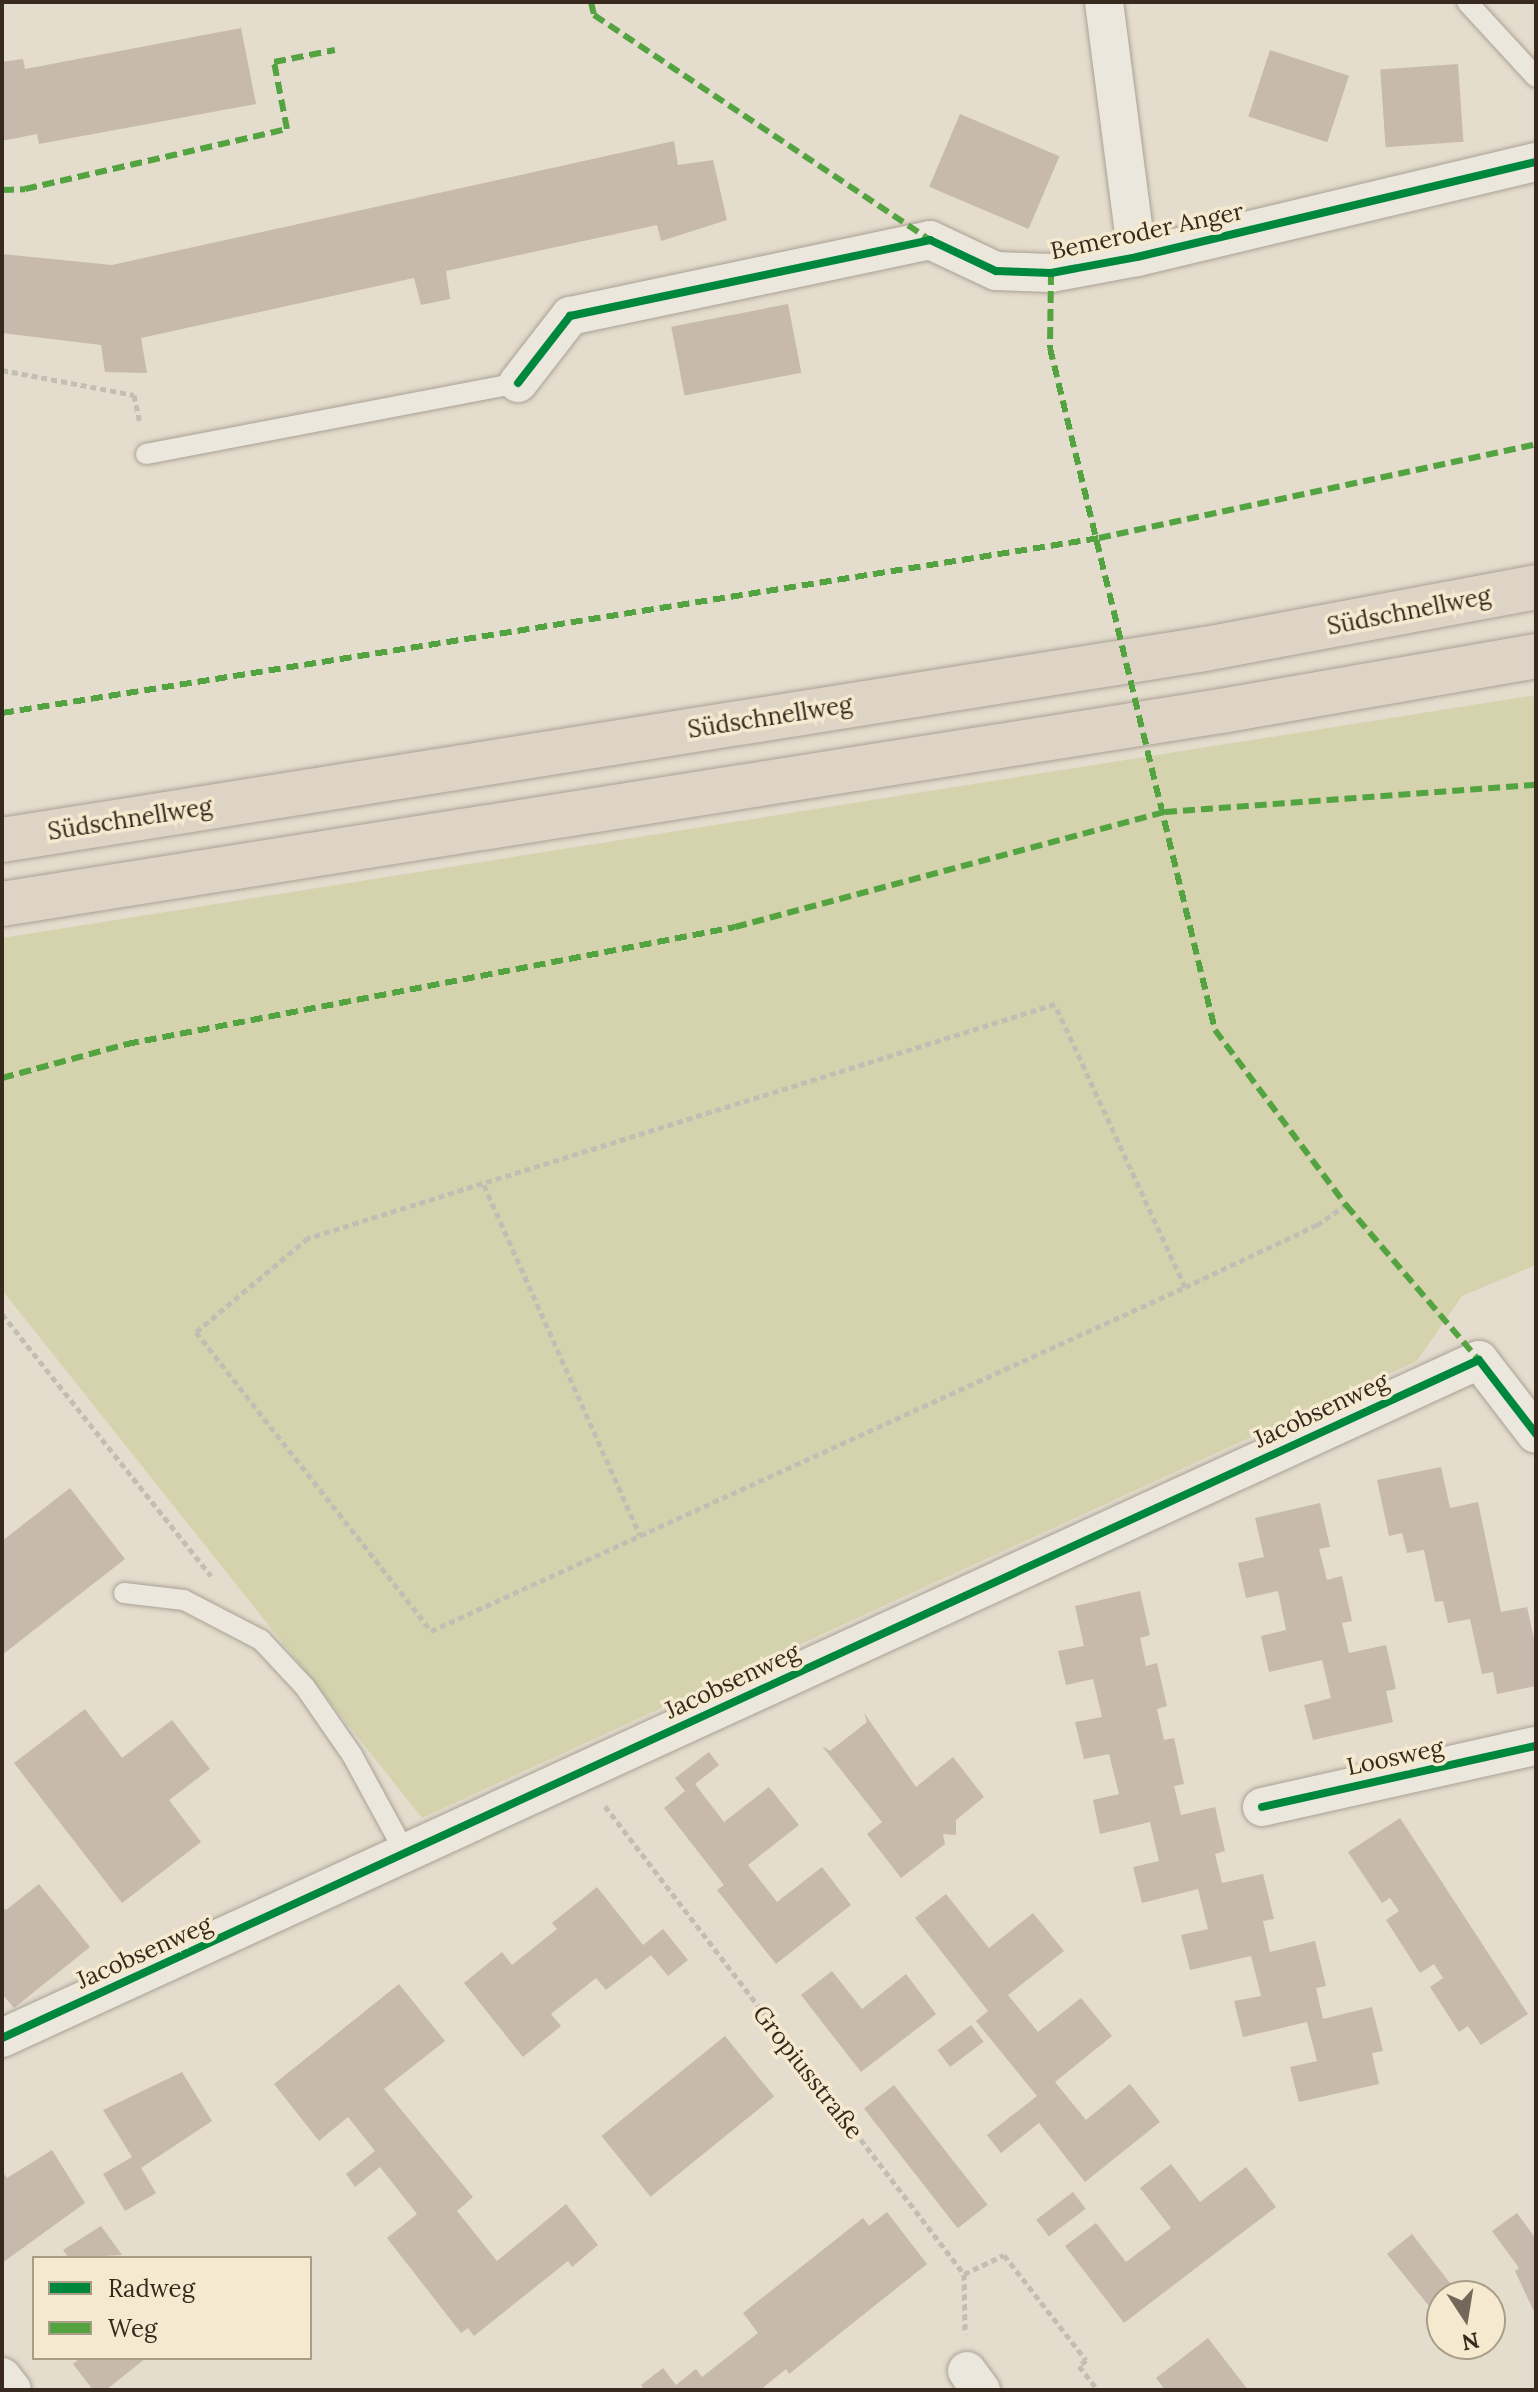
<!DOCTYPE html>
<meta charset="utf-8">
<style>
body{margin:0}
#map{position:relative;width:1538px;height:2392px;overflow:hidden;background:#e4dccc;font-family:Lora,serif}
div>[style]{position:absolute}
.green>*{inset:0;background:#d4d3ae}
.building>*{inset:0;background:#c7baad;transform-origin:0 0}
.path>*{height:5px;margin-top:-2.5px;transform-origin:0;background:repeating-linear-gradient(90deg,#c4bdb4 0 6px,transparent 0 10px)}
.roads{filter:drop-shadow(0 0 2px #a9a195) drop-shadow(0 0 2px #a9a195)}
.service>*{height:20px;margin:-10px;padding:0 10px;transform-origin:10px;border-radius:10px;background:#ece7dd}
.minor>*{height:38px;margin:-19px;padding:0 19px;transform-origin:19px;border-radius:19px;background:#ece7dd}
.trunk>*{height:44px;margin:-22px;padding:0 22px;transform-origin:22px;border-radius:22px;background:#ddd4c6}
.quiet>*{height:6px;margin-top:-3px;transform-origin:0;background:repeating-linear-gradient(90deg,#53a341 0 12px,transparent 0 18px)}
.cycleway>*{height:8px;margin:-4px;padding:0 4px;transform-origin:4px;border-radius:4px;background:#00873e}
span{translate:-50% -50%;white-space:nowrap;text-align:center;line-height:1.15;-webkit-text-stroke:7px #f5ead0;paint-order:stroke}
.street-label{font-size:24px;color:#37291d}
.frame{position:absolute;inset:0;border:4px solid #37291d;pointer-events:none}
.legend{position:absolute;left:32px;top:2256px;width:280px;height:104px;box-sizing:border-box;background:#f5ead0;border:2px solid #a99d88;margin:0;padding:10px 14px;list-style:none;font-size:24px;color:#37291d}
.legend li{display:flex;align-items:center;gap:16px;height:40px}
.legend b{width:40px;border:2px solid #a99d88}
.north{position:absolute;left:1426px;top:2280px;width:80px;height:80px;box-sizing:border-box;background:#f5ead0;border:2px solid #a99d88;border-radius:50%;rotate:168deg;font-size:22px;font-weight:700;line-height:32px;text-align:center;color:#37291d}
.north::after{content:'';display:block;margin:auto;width:28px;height:36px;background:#74685a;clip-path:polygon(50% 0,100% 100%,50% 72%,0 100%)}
</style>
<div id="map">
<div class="green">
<i style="clip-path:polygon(1536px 695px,1536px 1265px,1462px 1296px,1417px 1361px,422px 1818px,2px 1290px,2px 938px)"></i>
</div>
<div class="building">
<i style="clip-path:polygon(241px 28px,256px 104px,39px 144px,37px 134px,2px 141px,2px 62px,23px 59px,25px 69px)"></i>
<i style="left:1270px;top:50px;width:83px;height:70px;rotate:18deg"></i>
<i style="left:1458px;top:64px;width:78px;height:78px;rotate:86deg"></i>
<i style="left:960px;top:114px;width:108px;height:79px;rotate:23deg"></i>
<i style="clip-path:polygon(674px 141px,678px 165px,713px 160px,727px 220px,661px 241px,657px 225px,446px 271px,450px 299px,421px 305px,414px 278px,141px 338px,147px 373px,105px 372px,101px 345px,2px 333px,2px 254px,112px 265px)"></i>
<i style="left:788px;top:304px;width:70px;height:119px;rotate:79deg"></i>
<i style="clip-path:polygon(1441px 1467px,1450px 1508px,1478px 1502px,1501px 1612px,1527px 1607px,1536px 1648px,1536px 1686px,1497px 1694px,1493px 1672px,1482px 1674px,1470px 1619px,1448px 1623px,1443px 1601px,1435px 1602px,1424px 1550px,1407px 1553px,1402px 1533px,1389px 1536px,1377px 1480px)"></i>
<i style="clip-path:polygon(70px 1488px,125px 1559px,2px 1655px,2px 1541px)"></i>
<i style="clip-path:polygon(1320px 1503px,1330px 1547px,1319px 1549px,1327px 1580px,1342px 1576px,1352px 1621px,1342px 1623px,1349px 1653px,1386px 1645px,1396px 1689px,1386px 1691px,1393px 1722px,1313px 1740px,1304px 1705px,1331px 1698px,1322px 1660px,1269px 1672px,1261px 1636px,1286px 1630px,1278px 1591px,1246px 1598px,1238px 1563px,1264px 1557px,1255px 1518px)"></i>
<i style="clip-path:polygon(1140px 1591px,1150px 1635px,1140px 1638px,1146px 1666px,1157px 1663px,1167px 1706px,1157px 1709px,1164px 1740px,1174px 1738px,1184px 1784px,1174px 1786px,1181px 1815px,1215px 1807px,1225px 1851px,1215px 1854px,1222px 1883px,1263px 1874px,1274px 1919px,1263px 1921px,1270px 1952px,1315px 1941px,1326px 1986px,1316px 1988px,1323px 2019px,1372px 2007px,1383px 2051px,1372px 2053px,1379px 2084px,1299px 2102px,1290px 2067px,1317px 2061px,1307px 2022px,1243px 2037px,1234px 2001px,1261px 1996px,1251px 1956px,1190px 1970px,1181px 1935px,1208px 1929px,1198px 1889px,1142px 1903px,1133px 1867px,1159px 1861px,1150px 1822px,1100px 1834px,1093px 1800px,1119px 1794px,1109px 1754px,1084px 1759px,1075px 1722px,1102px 1717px,1093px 1679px,1066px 1685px,1058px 1651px,1084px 1646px,1075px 1606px)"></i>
<i style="clip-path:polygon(85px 1709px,122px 1758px,172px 1720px,210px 1769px,169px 1800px,201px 1842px,122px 1903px,14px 1763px)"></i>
<i style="clip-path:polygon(864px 1713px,916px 1787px,953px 1757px,984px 1797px,956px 1820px,956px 1835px,943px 1834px,945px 1844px,901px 1878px,867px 1834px,882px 1822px,822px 1746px,830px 1751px,867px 1722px)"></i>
<i style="clip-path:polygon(709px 1752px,719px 1765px,695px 1784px,724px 1822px,769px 1787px,799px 1825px,748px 1865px,777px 1902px,822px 1867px,851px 1905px,776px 1964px,717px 1890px,724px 1885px,664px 1808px,685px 1791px,675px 1778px)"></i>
<i style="clip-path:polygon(1400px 1818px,1528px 2014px,1481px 2045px,1468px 2026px,1459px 2032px,1430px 1987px,1443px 1978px,1434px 1964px,1420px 1973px,1386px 1920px,1399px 1911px,1390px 1898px,1382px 1903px,1348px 1852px)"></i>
<i style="clip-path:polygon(39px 1884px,90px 1947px,14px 2008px,2px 1994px,2px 1906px,6px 1910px)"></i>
<i style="clip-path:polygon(597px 1887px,643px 1945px,663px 1929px,688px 1960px,668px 1976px,651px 1955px,606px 1990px,596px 1978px,551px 2014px,561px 2026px,523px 2057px,464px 1983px,502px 1952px,512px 1965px,557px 1929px,552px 1923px)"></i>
<i style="clip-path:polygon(946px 1894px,989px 1948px,1033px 1913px,1064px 1951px,1008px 1995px,1038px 2032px,1081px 1998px,1112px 2036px,1055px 2082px,1086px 2120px,1130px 2084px,1160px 2122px,1085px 2182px,1039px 2123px,1001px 2153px,987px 2135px,1037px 2096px,976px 2021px,988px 2011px,915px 1918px)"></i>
<i style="clip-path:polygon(832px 1971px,862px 2009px,906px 1974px,936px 2014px,861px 2072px,801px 1995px)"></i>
<i style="clip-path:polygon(399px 1984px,445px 2041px,384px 2089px,473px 2197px,457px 2211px,497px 2261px,566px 2204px,598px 2245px,572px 2267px,568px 2261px,474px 2336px,468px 2328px,461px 2333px,387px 2238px,417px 2214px,380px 2167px,355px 2187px,346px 2174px,375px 2151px,348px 2117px,319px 2141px,274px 2084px)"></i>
<i style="left:971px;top:2025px;width:21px;height:42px;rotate:53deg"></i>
<i style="left:725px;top:2036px;width:78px;height:159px;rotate:51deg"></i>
<i style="clip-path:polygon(182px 2072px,212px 2121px,141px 2168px,156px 2193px,125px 2211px,103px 2174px,132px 2157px,103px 2110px)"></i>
<i style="left:894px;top:2085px;width:152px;height:38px;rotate:52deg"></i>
<i style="clip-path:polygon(52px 2150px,85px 2203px,2px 2263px,2px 2170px,7px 2178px)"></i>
<i style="clip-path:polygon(1171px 2164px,1200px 2202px,1246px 2167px,1276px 2207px,1124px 2323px,1065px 2246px,1096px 2223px,1126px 2262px,1171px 2228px,1140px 2188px)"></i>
<i style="left:1073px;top:2192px;width:21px;height:46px;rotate:53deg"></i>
<i style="clip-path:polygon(887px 2212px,927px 2264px,789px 2374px,786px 2369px,760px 2390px,644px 2390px,641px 2385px,663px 2368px,676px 2385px,696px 2369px,702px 2377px,758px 2333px,743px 2313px,863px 2218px,869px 2226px)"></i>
<i style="clip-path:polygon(1517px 2213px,1536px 2239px,1536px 2316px,1515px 2271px,1519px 2268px,1492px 2231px)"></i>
<i style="clip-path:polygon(101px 2226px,122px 2255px,69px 2258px,63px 2250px)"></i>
<i style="clip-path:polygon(1412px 2234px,1460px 2296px,1442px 2296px,1442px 2312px,1437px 2316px,1387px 2254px)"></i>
<i style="clip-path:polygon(1208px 2338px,1248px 2390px,1165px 2390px,1156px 2378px)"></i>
<i style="clip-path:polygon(80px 2358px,146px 2358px,106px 2390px,93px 2390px,73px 2364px)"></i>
</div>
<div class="path">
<i style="left:2px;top:370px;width:134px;rotate:10.7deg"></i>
<i style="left:134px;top:395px;width:29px;rotate:78deg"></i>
<i style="left:484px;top:1185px;width:383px;rotate:66deg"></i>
<i style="left:1185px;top:1287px;width:311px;rotate:-114.7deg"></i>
<i style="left:1055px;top:1004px;width:783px;rotate:162.61deg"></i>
<i style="left:308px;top:1238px;width:146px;rotate:140deg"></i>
<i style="left:196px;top:1332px;width:380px;rotate:51.8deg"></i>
<i style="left:431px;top:1631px;width:829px;rotate:-24.52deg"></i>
<i style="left:1185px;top:1287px;width:146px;rotate:-25.2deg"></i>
<i style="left:1317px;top:1225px;width:35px;rotate:-35deg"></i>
<i style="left:2px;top:1314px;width:335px;rotate:51.4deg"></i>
<i style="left:605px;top:1806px;width:590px;rotate:52.51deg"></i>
<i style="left:964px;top:2274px;width:60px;rotate:89deg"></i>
<i style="left:964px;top:2274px;width:44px;rotate:-25.4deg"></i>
<i style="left:1004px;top:2255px;width:133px;rotate:52deg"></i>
<i style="left:1086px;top:2360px;width:9px;rotate:139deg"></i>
<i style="left:1079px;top:2366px;width:31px;rotate:52deg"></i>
</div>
<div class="roads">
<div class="service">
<i style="left:1467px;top:2px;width:102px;rotate:47.4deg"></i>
<i style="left:146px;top:454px;width:379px;rotate:-10.8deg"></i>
<i style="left:124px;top:1593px;width:60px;rotate:6.7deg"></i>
<i style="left:184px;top:1600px;width:87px;rotate:27.5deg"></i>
<i style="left:261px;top:1640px;width:64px;rotate:46.9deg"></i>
<i style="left:305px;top:1687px;width:83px;rotate:55.3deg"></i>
<i style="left:352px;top:1755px;width:113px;rotate:61.4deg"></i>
</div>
<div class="minor">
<i style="left:1104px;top:2px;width:257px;rotate:82.6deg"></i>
<i style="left:518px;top:383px;width:85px;rotate:-52.2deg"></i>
<i style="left:570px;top:316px;width:368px;rotate:-11.9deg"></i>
<i style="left:930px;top:240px;width:73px;rotate:25.2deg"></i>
<i style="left:996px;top:271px;width:55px;rotate:2.1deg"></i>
<i style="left:1051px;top:273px;width:87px;rotate:-10.5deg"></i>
<i style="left:1137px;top:257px;width:410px;rotate:-13.4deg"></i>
<i style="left:1262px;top:1807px;width:281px;rotate:-12.6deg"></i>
<i style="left:2px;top:2038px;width:1625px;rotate:-24.66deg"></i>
<i style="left:1479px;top:1360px;width:93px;rotate:52.4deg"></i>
<i style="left:967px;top:2371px;width:24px;rotate:54deg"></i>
<i style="left:2px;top:2377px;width:16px;rotate:52deg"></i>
</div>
<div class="trunk">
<i style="left:2px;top:840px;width:1218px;rotate:-9.02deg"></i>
<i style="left:1205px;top:649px;width:337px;rotate:-10.6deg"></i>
<i style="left:2px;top:904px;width:1234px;rotate:-9deg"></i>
<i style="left:1221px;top:711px;width:320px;rotate:-9.9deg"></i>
</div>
</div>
<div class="quiet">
<i style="left:591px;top:2px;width:13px;rotate:77deg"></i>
<i style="left:594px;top:15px;width:404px;rotate:33.8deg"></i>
<i style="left:2px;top:190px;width:23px;rotate:-2deg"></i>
<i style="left:25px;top:189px;width:269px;rotate:-12.9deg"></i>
<i style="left:287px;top:129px;width:68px;rotate:-101deg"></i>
<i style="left:274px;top:62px;width:62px;rotate:-11.1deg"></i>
<i style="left:1051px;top:273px;width:75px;rotate:90.8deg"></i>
<i style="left:1050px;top:348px;width:702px;rotate:76.4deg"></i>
<i style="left:1215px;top:1030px;width:219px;rotate:53.2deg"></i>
<i style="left:1346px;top:1205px;width:204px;rotate:49.4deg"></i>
<i style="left:2px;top:713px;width:1111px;rotate:-9.06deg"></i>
<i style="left:1099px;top:538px;width:447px;rotate:-12.1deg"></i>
<i style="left:2px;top:1078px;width:130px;rotate:-15.2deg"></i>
<i style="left:127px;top:1044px;width:619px;rotate:-10.89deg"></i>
<i style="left:735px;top:927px;width:445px;rotate:-15deg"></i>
<i style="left:1165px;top:812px;width:372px;rotate:-4.2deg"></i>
</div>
<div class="cycleway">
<i style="left:518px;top:383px;width:85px;rotate:-52.2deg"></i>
<i style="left:570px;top:316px;width:368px;rotate:-11.9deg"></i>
<i style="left:930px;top:240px;width:73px;rotate:25.2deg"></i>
<i style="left:996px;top:271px;width:55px;rotate:2.1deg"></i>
<i style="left:1051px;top:273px;width:87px;rotate:-10.5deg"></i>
<i style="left:1137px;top:257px;width:410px;rotate:-13.4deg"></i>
<i style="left:1262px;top:1807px;width:281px;rotate:-12.6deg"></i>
<i style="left:2px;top:2038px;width:1625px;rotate:-24.66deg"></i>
<i style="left:1479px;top:1360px;width:93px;rotate:52.4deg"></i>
</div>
<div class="street-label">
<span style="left:1147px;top:231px;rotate:-12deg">Bemeroder Anger</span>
<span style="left:1409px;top:611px;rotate:-11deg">Südschnellweg</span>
<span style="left:770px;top:717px;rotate:-9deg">Südschnellweg</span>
<span style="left:130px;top:819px;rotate:-9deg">Südschnellweg</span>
<span style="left:1321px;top:1410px;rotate:-25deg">Jacobsenweg</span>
<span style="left:732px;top:1681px;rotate:-25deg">Jacobsenweg</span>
<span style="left:1395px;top:1757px;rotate:-12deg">Loosweg</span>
<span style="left:144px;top:1952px;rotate:-24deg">Jacobsenweg</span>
<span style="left:808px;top:2072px;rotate:52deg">Gropiusstraße</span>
</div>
<div class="frame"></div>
<ul class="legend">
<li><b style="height:10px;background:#00873e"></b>Radweg</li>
<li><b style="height:10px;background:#53a341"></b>Weg</li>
</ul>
<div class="north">N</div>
</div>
